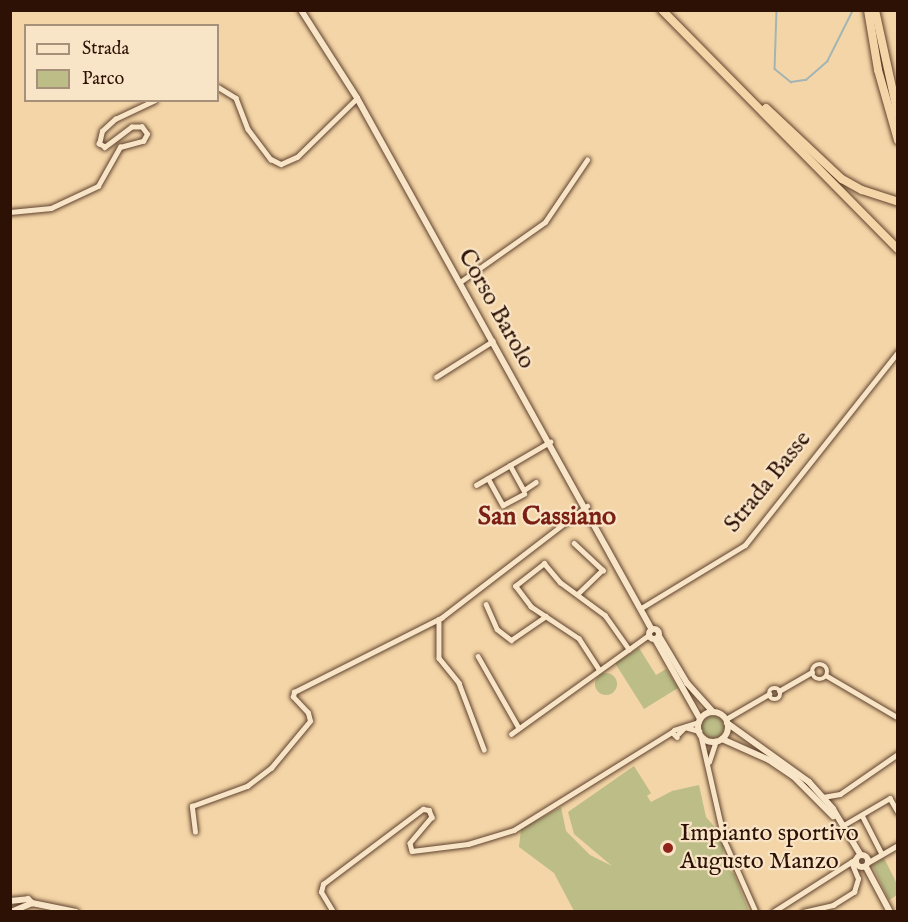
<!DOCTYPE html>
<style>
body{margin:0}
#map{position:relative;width:908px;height:922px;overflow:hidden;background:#f4d5a7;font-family:"IM FELL English",serif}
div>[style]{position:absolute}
.green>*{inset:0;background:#bcbd87}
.round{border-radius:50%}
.stream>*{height:1.5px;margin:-0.75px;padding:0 0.75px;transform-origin:0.75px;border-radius:0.75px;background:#a2b5b4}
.roads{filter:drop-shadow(0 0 2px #5f422e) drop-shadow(0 0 2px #5f422e)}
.street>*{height:4.5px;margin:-2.25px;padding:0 2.25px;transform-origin:2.25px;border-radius:2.25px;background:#f8e4c6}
.street>.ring{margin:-2.25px;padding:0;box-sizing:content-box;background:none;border:4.5px solid #f8e4c6;border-radius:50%}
.secondary>*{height:6px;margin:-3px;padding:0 3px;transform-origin:3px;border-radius:3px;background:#f8e4c6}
.secondary>.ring{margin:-3px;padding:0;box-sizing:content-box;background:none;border:6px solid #f8e4c6;border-radius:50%}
.highway>*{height:8px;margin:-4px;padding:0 4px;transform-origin:4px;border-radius:4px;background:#f4d5a7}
.dots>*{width:16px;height:16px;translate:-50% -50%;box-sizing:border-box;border:3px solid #f8e4c6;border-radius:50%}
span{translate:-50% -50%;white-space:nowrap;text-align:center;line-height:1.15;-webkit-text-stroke:4.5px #f8e4c6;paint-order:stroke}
.street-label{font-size:24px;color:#2d1105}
.poi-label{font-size:24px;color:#2d1105}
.left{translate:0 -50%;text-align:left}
.neighbourhood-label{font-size:26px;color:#7a1f14;font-weight:700}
.frame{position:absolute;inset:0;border:12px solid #2d1105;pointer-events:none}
.legend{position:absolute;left:24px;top:24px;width:195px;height:78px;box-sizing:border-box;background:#f8e4c6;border:2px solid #a79079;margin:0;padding:8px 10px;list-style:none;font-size:18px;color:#2d1105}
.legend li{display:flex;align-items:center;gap:12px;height:30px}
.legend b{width:30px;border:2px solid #a79079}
</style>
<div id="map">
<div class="green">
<i style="clip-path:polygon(639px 648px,656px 675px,666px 669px,678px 688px,644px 709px,615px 663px)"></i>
<i class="round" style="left:595px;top:673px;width:22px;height:22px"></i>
<i class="round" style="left:702px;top:716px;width:22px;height:22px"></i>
<i style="clip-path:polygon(634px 766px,651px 793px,647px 796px,651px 802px,672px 791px,699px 785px,706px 817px,719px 832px,723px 845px,724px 865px,734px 874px,749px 911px,574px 911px,554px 873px,519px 847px,521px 829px,561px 807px,566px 831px,590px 855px,612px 866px,574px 834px,568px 812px)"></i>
<i style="clip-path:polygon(884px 858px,897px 884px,897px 895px,889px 900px,872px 865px)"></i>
</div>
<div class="stream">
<i style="left:777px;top:10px;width:59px;rotate:91.9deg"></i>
<i style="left:775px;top:69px;width:21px;rotate:39deg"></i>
<i style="left:791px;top:82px;width:15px;rotate:-8deg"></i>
<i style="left:806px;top:80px;width:28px;rotate:-41deg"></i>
<i style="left:827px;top:62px;width:58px;rotate:-63.4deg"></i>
</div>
<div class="roads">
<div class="street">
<i style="left:218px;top:87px;width:21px;rotate:31deg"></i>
<i style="left:236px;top:98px;width:33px;rotate:69deg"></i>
<i style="left:248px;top:129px;width:38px;rotate:53deg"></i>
<i style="left:271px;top:159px;width:11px;rotate:27deg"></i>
<i style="left:281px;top:164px;width:17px;rotate:-24deg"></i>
<i style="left:297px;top:157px;width:84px;rotate:-44.5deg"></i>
<i style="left:10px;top:212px;width:41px;rotate:-5.6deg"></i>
<i style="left:51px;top:208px;width:52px;rotate:-25.1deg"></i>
<i style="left:98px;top:186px;width:45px;rotate:-60.6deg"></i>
<i style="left:120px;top:147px;width:24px;rotate:-15deg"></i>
<i style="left:143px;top:141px;width:8px;rotate:-60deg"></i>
<i style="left:147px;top:134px;width:9px;rotate:-126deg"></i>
<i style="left:142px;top:127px;width:10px;rotate:180deg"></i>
<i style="left:132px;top:127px;width:34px;rotate:143deg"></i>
<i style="left:105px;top:147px;width:7px;rotate:-153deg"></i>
<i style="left:99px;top:144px;width:13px;rotate:-77deg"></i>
<i style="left:102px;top:131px;width:18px;rotate:-43deg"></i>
<i style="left:115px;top:119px;width:44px;rotate:-25.4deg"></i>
<i style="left:460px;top:282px;width:104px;rotate:-35.2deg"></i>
<i style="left:545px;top:222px;width:75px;rotate:-55.9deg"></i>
<i style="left:436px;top:377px;width:67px;rotate:-32.3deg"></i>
<i style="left:510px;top:465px;width:29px;rotate:61deg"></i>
<i style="left:524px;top:490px;width:14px;rotate:-34deg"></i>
<i style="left:488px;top:478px;width:31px;rotate:61deg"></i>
<i style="left:503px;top:505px;width:24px;rotate:-28deg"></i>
<i style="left:476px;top:485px;width:86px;rotate:-30.2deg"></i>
<i style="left:574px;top:543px;width:40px;rotate:43deg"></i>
<i style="left:603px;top:570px;width:35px;rotate:136deg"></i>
<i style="left:486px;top:604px;width:27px;rotate:66deg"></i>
<i style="left:497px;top:629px;width:18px;rotate:38deg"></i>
<i style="left:511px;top:640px;width:42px;rotate:-34.4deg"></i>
<i style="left:643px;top:607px;width:119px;rotate:-31.3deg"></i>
<i style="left:745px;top:545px;width:246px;rotate:-51.6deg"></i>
<i style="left:439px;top:619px;width:39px;rotate:90deg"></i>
<i style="left:439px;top:658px;width:32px;rotate:51deg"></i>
<i style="left:459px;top:683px;width:71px;rotate:69.3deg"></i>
<i style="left:478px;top:656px;width:83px;rotate:60.3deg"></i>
<i class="ring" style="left:812px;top:664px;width:11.5px;height:11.5px"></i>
<i style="left:599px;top:670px;width:37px;rotate:-123deg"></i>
<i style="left:579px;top:639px;width:58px;rotate:-146.3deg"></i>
<i style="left:531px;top:607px;width:26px;rotate:-127deg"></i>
<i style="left:515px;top:586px;width:37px;rotate:-38deg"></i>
<i style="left:544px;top:563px;width:25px;rotate:50deg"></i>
<i style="left:560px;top:582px;width:56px;rotate:36.3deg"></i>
<i style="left:605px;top:615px;width:42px;rotate:54.8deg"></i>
<i style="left:827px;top:676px;width:81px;rotate:30.4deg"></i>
<i class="ring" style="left:769.5px;top:688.5px;width:6.5px;height:6.5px"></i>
<i style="left:779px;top:691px;width:38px;rotate:-30deg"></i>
<i style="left:726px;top:719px;width:50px;rotate:-30.2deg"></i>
<i style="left:674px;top:730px;width:26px;rotate:-18deg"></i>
<i style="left:511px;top:734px;width:170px;rotate:-35.7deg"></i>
<i style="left:678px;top:734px;width:10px;rotate:-45deg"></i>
<i style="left:685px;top:727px;width:15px;rotate:16deg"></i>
<i style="left:701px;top:736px;width:109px;rotate:77.2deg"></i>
<i style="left:725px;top:842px;width:77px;rotate:66.1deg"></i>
<i style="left:709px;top:762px;width:22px;rotate:-72deg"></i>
<i style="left:823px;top:797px;width:17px;rotate:-10deg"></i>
<i style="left:840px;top:794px;width:70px;rotate:-34.6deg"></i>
<i style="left:862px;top:815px;width:44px;rotate:62.9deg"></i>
<i style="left:844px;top:825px;width:53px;rotate:-30.4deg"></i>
<i style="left:890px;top:798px;width:16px;rotate:60deg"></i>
<i style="left:195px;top:832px;width:26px;rotate:-97deg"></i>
<i style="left:192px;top:806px;width:59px;rotate:-20deg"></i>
<i style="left:247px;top:786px;width:30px;rotate:-37deg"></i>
<i style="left:271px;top:768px;width:61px;rotate:-50.3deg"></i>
<i style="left:310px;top:721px;width:8px;rotate:-104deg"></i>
<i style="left:308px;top:713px;width:22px;rotate:-133deg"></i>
<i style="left:293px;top:697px;width:5px;rotate:-79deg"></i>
<i style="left:294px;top:692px;width:165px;rotate:-26.7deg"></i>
<i style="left:441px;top:618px;width:184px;rotate:-37.5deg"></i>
<i style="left:867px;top:863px;width:36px;rotate:-30deg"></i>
<i style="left:333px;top:912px;width:23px;rotate:-121deg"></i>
<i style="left:321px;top:892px;width:8px;rotate:-76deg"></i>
<i style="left:323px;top:884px;width:125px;rotate:-36.9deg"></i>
<i style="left:423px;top:809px;width:6px;rotate:9deg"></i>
<i style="left:429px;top:810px;width:8px;rotate:67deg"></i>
<i style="left:432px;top:817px;width:34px;rotate:130deg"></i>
<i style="left:410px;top:843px;width:8px;rotate:76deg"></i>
<i style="left:412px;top:851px;width:56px;rotate:-7.1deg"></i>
<i style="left:468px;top:844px;width:48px;rotate:-16.9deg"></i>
<i style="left:514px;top:830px;width:186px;rotate:-31.8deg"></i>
<i style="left:672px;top:732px;width:7px;rotate:45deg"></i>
<i style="left:773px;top:912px;width:98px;rotate:-32.6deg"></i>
<i style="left:803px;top:912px;width:31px;rotate:-13deg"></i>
<i style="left:833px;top:905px;width:25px;rotate:-32deg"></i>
<i style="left:854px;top:892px;width:14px;rotate:-73deg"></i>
<i style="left:858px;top:879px;width:18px;rotate:-112deg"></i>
</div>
<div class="secondary">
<i style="left:301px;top:10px;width:104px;rotate:57.5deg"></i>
<i style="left:357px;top:98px;width:608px;rotate:60.99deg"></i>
<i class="ring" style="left:649px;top:629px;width:4px;height:4px"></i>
<i style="left:659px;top:636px;width:55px;rotate:59.2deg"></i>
<i style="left:687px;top:683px;width:39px;rotate:48deg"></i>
<i style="left:655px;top:639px;width:92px;rotate:60.6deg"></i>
<i class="ring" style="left:698px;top:712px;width:24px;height:24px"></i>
<i style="left:727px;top:723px;width:101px;rotate:35.7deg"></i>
<i style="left:809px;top:782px;width:36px;rotate:48deg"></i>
<i style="left:833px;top:809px;width:52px;rotate:59deg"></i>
<i style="left:722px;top:739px;width:51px;rotate:24.1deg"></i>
<i style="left:769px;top:760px;width:29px;rotate:34deg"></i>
<i style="left:793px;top:776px;width:57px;rotate:45deg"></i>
<i class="ring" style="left:856px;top:855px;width:6px;height:6px"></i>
<i style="left:866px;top:867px;width:51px;rotate:61.9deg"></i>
<i style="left:10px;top:901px;width:18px;rotate:-6deg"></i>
<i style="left:28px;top:899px;width:6px;rotate:45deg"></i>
<i style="left:11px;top:912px;width:23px;rotate:-23deg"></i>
<i style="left:32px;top:903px;width:45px;rotate:11.6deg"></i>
</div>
<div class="highway">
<i style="left:662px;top:10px;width:336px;rotate:45.4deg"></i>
<i style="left:868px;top:10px;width:61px;rotate:80.5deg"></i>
<i style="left:878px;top:70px;width:73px;rotate:74.1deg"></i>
<i style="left:875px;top:10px;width:107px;rotate:77.6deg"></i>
<i style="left:766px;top:108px;width:104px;rotate:43.1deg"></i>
<i style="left:842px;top:179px;width:23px;rotate:29deg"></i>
<i style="left:862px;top:190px;width:38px;rotate:18deg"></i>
</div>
</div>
<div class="dots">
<i style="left:668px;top:848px;background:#8f2418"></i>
</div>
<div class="street-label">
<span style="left:496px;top:309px;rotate:61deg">Corso Barolo</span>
<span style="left:768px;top:482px;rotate:-51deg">Strada Basse</span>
</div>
<div class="poi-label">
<span class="left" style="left:680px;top:848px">Impianto sportivo<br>Augusto Manzo</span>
</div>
<div class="neighbourhood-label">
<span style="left:547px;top:517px">San Cassiano</span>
</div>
<div class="frame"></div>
<ul class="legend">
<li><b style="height:8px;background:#f8e4c6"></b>Strada</li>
<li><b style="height:16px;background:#bcbd87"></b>Parco</li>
</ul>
</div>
